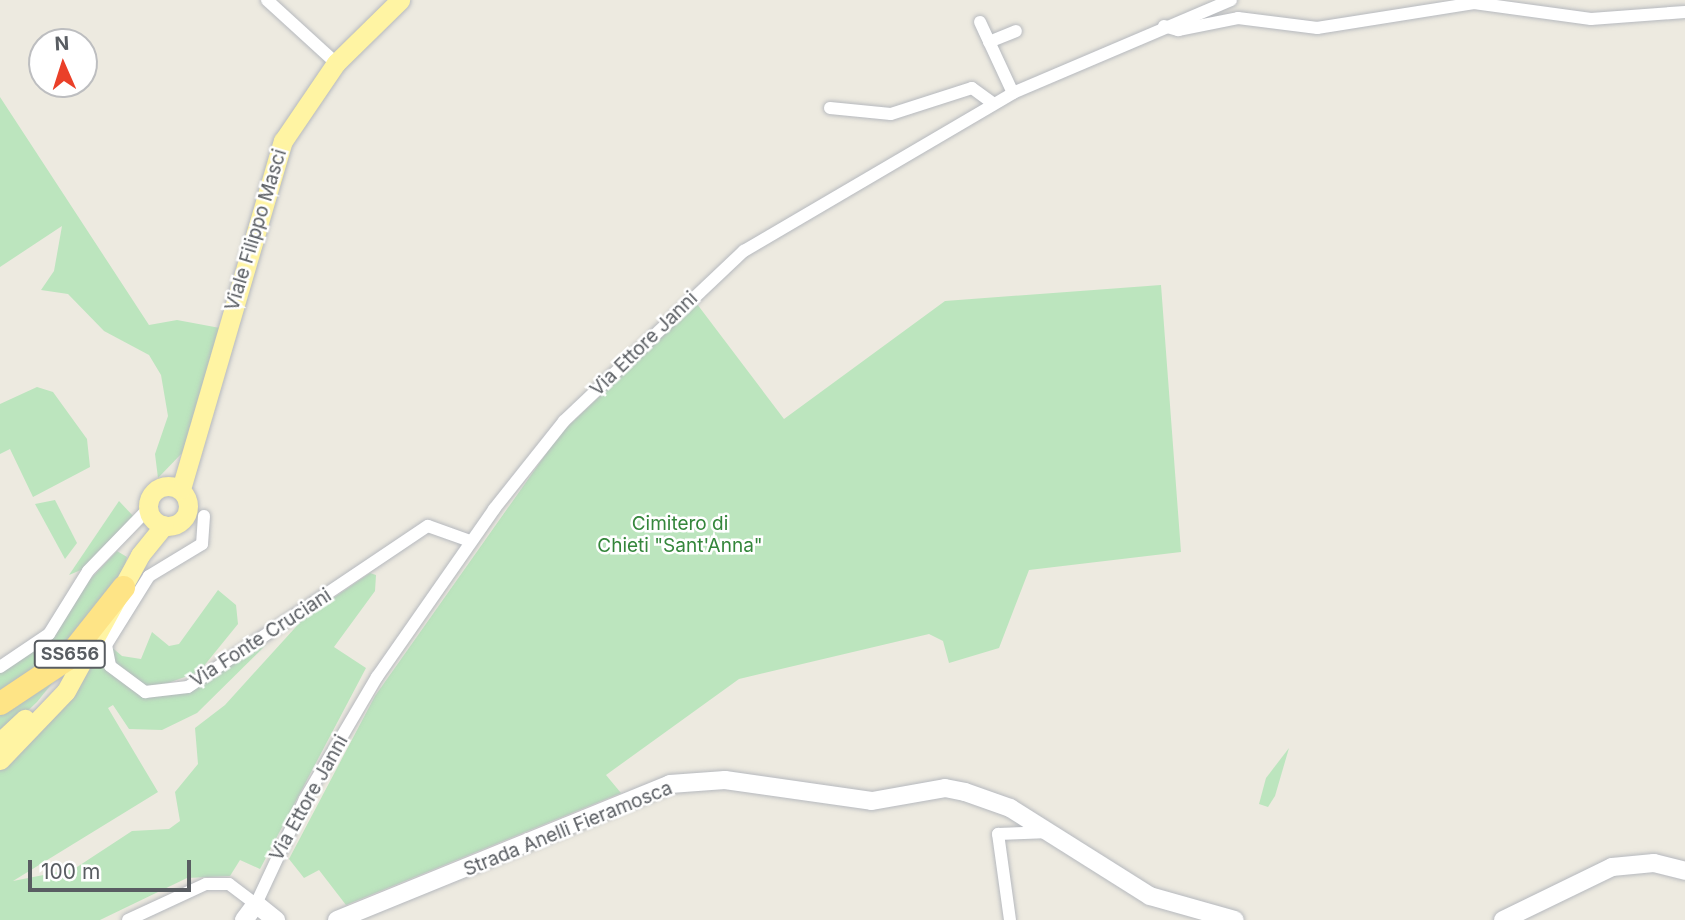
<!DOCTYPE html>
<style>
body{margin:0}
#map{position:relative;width:1685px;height:920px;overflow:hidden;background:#edeae0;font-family:Inter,sans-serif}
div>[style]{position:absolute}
.green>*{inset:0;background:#bce5be}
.roads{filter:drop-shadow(0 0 2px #b6b9be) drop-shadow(0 0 2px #b6b9be)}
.street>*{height:12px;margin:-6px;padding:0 6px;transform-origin:6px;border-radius:6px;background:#fff}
.secondary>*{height:18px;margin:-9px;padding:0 9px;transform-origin:9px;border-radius:9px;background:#fff}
.primary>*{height:19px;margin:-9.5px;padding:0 9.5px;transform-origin:9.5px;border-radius:9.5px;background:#fff4a3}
.primary>.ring{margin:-9.5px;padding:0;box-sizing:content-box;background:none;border:19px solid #fff4a3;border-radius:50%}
.highway>*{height:23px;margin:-11.5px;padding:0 11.5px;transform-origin:11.5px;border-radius:11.5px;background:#fee486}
span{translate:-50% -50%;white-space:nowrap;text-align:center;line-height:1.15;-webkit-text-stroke:5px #fff;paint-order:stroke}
.shield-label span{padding:2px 5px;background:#fff;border:2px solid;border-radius:5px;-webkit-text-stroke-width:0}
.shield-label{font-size:18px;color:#595d62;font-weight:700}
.street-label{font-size:19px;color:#595d62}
.park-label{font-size:19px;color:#34863b}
.north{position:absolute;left:28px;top:28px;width:70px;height:70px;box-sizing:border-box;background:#fff;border:2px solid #bdbec0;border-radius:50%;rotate:357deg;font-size:19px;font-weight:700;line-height:28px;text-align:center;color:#595d62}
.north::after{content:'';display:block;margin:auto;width:24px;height:32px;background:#ea4029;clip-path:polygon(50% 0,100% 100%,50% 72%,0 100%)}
.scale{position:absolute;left:28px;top:860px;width:163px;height:32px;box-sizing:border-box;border:4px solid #595d62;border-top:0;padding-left:9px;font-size:21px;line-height:24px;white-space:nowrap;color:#595d62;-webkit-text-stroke:5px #fff;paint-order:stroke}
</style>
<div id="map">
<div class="green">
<i style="clip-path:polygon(0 97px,149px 325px,177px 320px,220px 328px,184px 451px,158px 478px,155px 454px,168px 416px,161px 375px,149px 355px,104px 331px,68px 294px,41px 290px,54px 271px,62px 226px,0 267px)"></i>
<i style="clip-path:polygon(1161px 285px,1181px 552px,1029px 570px,999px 648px,949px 663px,943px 641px,929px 634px,739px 679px,606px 775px,621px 793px,346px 905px,319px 870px,304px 878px,289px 859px,375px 696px,560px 434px,697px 304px,784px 419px,945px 301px)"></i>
<i style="clip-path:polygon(37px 387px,53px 392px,87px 439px,90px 467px,33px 497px,10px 449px,0 454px,0 404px)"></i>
<i style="clip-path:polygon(55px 500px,77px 543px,65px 559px,35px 504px)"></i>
<i style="clip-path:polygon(119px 501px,135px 518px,88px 567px,69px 575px)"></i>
<i style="clip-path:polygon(117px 551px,127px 557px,125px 566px,67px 655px,0 699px,0 669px,47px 640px,77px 593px)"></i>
<i style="clip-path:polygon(370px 573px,376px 575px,375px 591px,334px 647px,366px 668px,260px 869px,240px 860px,230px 876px,187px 878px,100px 920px,0 920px,0 765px,103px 641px,104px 654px,136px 691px,190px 689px,266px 645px,197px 713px,162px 730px,129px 729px,113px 705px,108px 708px,158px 792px,13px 881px,74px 869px,132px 831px,169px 829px,180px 821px,175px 792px,198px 764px,195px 728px,225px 705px,304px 618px)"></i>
<i style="clip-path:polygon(218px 590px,236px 605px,238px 624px,199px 672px,148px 690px,114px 666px,109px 645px,122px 656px,141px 659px,152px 632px,169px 646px,179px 644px)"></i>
<i style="clip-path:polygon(62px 671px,37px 702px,0 737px,0 709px)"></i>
<i style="clip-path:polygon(1289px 748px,1275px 796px,1268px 807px,1259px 804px,1266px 778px)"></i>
</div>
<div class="roads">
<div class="street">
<i style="left:267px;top:0;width:93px;rotate:42.4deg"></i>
<i style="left:980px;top:22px;width:78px;rotate:65.1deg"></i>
<i style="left:1164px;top:26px;width:15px;rotate:16deg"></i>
<i style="left:1178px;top:30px;width:61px;rotate:-11.3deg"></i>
<i style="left:1238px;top:18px;width:80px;rotate:7.2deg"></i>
<i style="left:1317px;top:28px;width:159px;rotate:-9deg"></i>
<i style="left:1474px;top:3px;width:118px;rotate:7.8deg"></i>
<i style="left:1591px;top:19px;width:94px;rotate:-4.3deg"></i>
<i style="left:989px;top:42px;width:29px;rotate:-22deg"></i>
<i style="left:830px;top:108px;width:61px;rotate:5.6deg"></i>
<i style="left:891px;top:114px;width:85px;rotate:-17.8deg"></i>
<i style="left:972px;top:88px;width:26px;rotate:36deg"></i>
<i style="left:204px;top:516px;width:28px;rotate:94deg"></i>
<i style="left:202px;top:544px;width:62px;rotate:148.9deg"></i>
<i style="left:149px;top:576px;width:81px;rotate:121.9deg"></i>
<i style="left:106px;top:645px;width:21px;rotate:79deg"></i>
<i style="left:110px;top:666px;width:44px;rotate:36.6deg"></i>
<i style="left:145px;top:692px;width:43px;rotate:-6.6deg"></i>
<i style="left:188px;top:687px;width:289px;rotate:-33.9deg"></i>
<i style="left:428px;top:526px;width:45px;rotate:19.7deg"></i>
<i style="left:0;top:667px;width:59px;rotate:-34deg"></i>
<i style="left:49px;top:634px;width:74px;rotate:-58.2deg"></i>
<i style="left:88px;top:571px;width:86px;rotate:-45.9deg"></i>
<i style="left:128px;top:920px;width:86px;rotate:-24.8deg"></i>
<i style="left:206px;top:884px;width:23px"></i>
<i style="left:229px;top:884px;width:34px;rotate:37deg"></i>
<i style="left:256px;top:904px;width:116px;rotate:-65deg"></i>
<i style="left:305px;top:799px;width:142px;rotate:-59.5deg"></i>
<i style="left:377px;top:677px;width:205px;rotate:-55.1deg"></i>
<i style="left:494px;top:509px;width:112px;rotate:-51.5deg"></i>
<i style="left:564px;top:421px;width:248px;rotate:-43.4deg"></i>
<i style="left:744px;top:251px;width:312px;rotate:-30.4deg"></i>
<i style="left:1013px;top:93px;width:237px;rotate:-23.1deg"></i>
<i style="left:1010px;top:920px;width:87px;rotate:-97.9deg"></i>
<i style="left:998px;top:834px;width:52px;rotate:-2.2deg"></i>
</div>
<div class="secondary">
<i style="left:244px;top:920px;width:20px;rotate:-53deg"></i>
<i style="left:256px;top:904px;width:26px;rotate:39deg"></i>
<i style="left:337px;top:920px;width:360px;rotate:-22.2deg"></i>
<i style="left:670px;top:784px;width:55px;rotate:-4.2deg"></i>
<i style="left:725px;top:780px;width:148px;rotate:8.1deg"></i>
<i style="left:872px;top:801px;width:74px;rotate:-10.1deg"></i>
<i style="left:945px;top:788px;width:20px;rotate:11deg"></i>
<i style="left:965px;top:792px;width:48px;rotate:19.6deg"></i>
<i style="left:1010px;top:808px;width:165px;rotate:32.2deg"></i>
<i style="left:1150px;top:896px;width:88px;rotate:15.8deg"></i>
<i style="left:1503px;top:920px;width:121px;rotate:-25.9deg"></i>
<i style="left:1612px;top:867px;width:42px;rotate:-5.4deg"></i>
<i style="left:1654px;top:863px;width:32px;rotate:14deg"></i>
</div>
<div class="primary">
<i class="ring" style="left:148px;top:486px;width:21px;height:21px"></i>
<i style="left:181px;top:489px;width:363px;rotate:-73.7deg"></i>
<i style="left:283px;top:141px;width:94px;rotate:-55.8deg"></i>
<i style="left:336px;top:63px;width:90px;rotate:-44.5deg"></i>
<i style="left:0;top:742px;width:34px;rotate:-43deg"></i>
<i style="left:0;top:760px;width:95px;rotate:-46.3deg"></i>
<i style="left:66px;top:691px;width:155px;rotate:-61.4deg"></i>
<i style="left:140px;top:555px;width:38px;rotate:-51deg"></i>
</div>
<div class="highway">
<i style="left:0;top:703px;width:79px;rotate:-33.7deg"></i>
<i style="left:66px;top:659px;width:92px;rotate:-51.6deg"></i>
</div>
</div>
<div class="shield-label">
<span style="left:70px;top:654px">SS656</span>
</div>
<div class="street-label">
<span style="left:256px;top:230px;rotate:-73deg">Viale Filippo Masci</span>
<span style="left:644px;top:344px;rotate:-44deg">Via Ettore Janni</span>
<span style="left:261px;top:638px;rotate:-33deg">Via Fonte Cruciani</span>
<span style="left:309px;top:798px;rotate:-61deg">Via Ettore Janni</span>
<span style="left:568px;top:829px;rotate:-22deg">Strada Anelli Fieramosca</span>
</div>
<div class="park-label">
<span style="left:680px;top:535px">Cimitero di<br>Chieti "Sant'Anna"</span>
</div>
<div class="north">N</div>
<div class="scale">100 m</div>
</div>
